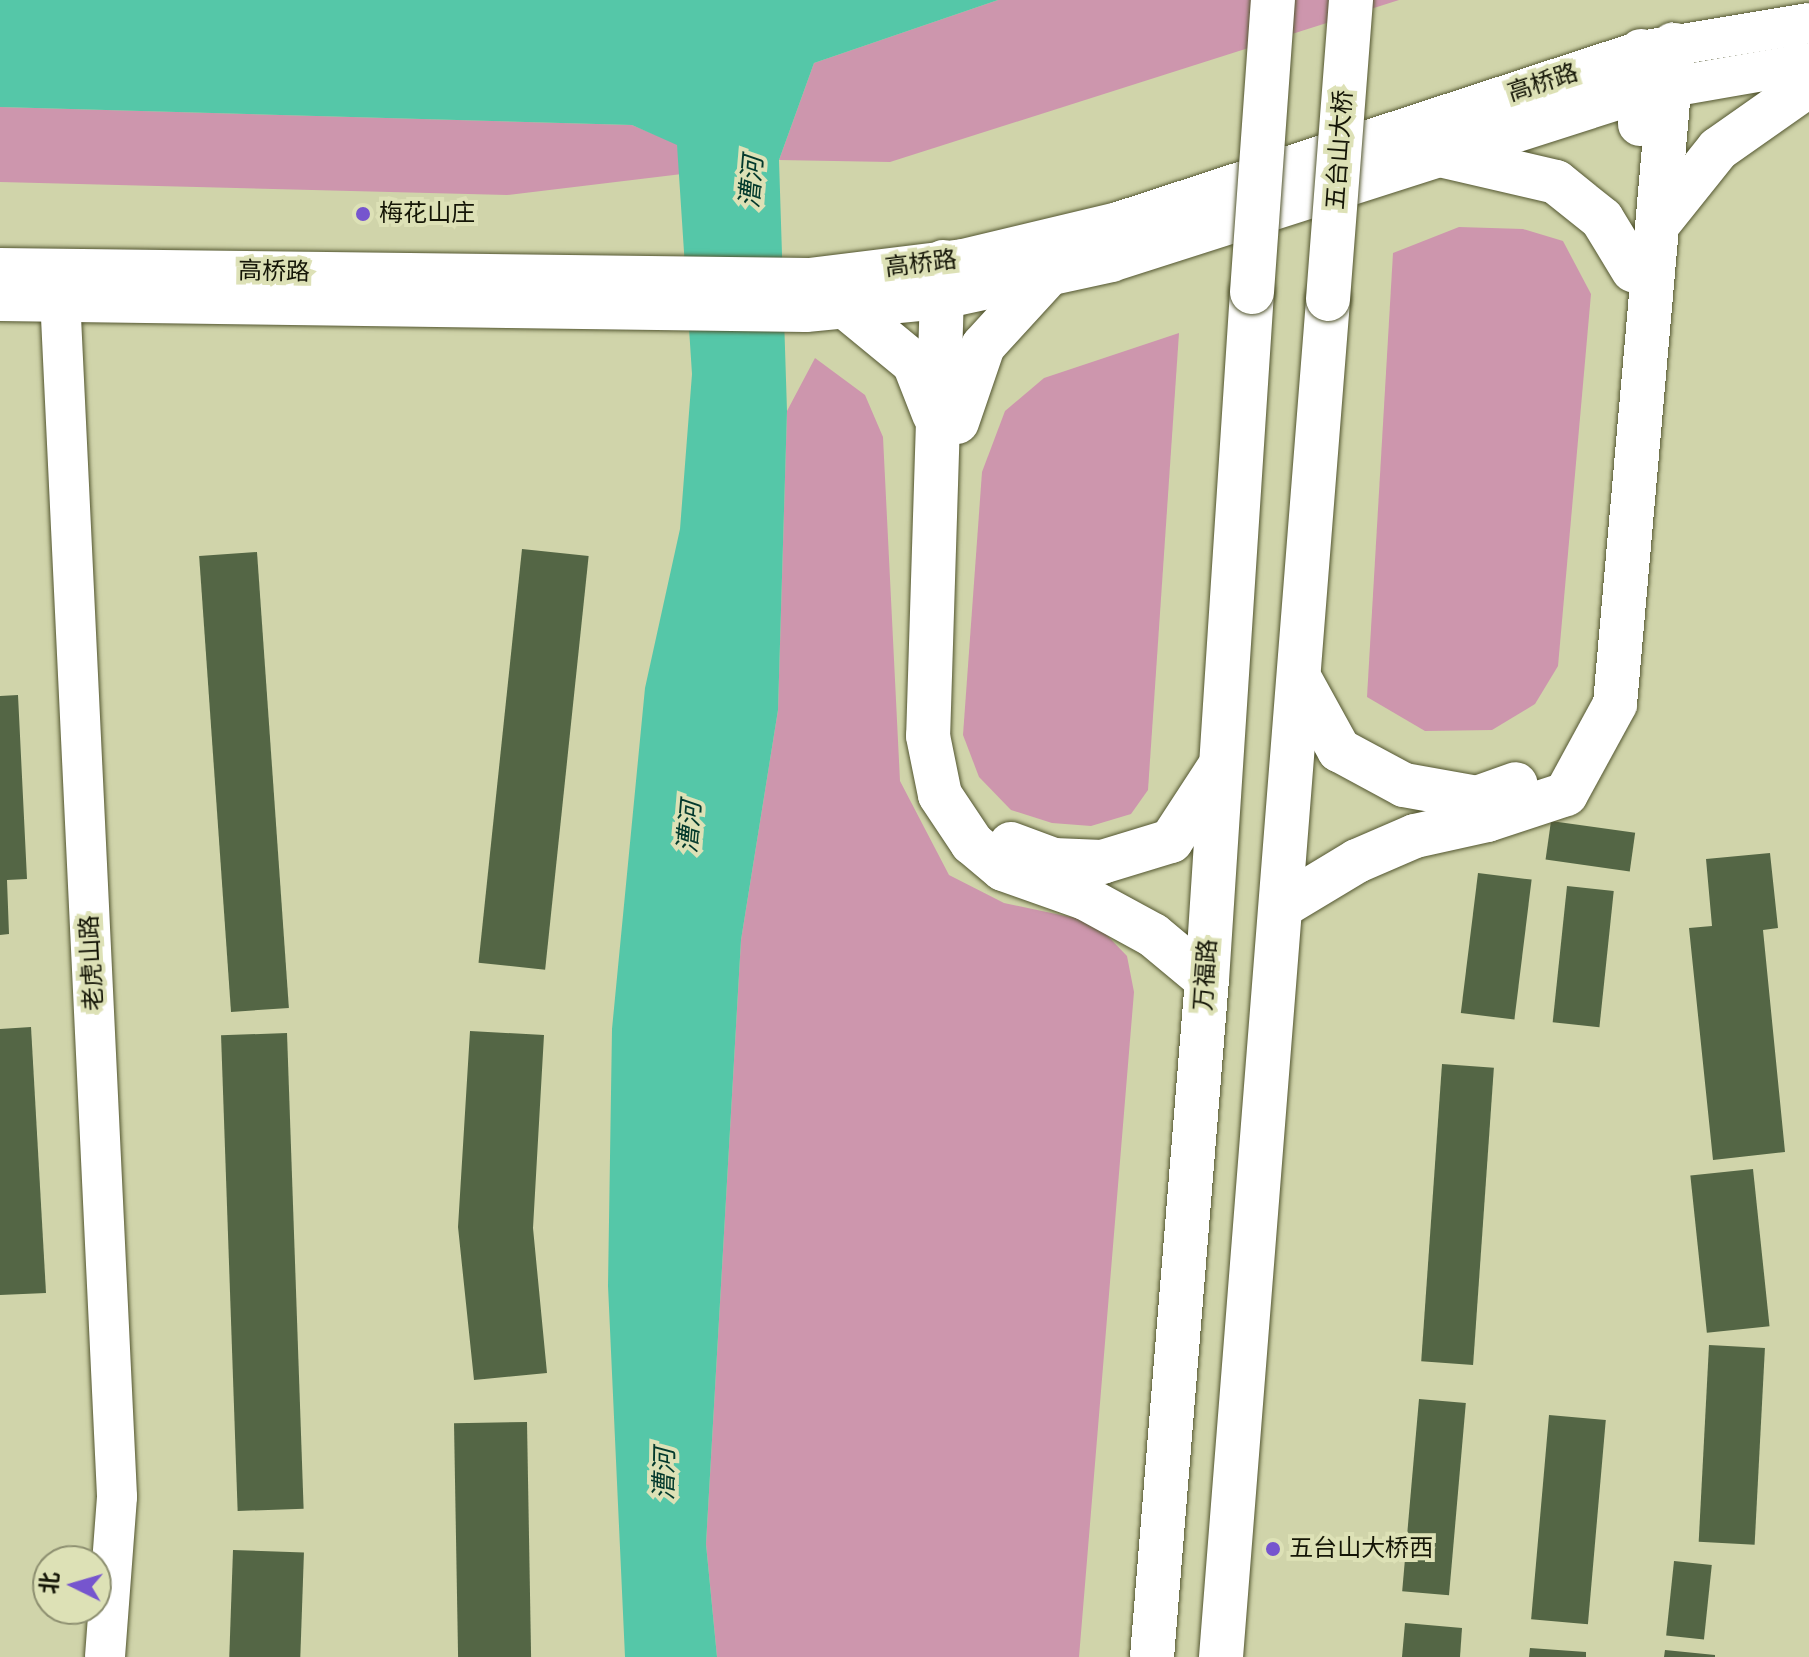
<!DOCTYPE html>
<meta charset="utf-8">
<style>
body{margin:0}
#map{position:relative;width:1809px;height:1657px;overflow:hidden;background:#d0d4aa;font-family:"Fira Sans","Noto Sans SC",sans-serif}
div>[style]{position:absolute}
.green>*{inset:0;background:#cd96ad}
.water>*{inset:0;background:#55c7a8}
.building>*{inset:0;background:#546645;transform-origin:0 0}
.roads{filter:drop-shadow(0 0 2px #535630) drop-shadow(0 0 2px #535630)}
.secondary>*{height:40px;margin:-20px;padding:0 20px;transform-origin:20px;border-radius:20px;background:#fff}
.primary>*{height:44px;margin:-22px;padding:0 22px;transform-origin:22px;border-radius:22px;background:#fff}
.bridges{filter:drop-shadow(0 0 2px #535630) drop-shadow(0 0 2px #535630)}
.primary-bridge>*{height:44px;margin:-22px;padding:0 22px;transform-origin:22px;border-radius:22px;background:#fff}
.dots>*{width:22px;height:22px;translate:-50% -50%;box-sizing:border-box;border:4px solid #dde1b6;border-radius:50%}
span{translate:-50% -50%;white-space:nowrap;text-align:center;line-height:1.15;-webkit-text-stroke:8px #dde1b6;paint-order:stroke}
.street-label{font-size:24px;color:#141506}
.poi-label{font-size:24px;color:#141506}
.left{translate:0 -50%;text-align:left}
.water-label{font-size:26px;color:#03392c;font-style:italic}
.north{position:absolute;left:32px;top:1545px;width:80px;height:80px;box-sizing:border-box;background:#dde1b6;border:2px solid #8d8f70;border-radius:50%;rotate:275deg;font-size:22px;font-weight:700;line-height:32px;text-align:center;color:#141506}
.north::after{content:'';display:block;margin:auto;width:28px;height:36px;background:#7655ce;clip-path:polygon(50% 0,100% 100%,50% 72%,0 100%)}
</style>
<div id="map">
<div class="green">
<i style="clip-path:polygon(998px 0,1399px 0,890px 162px,779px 160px,814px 63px)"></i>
<i style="clip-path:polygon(0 107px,632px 125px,677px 144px,682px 174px,507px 195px,0 182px)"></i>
<i style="clip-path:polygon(1459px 227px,1523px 229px,1563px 241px,1591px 294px,1558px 666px,1535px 704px,1492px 730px,1425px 731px,1367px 697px,1393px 253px)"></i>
<i style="clip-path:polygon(1179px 333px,1148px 790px,1131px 814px,1091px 826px,1052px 823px,1011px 810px,979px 777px,963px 735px,982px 472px,1005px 411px,1044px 378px)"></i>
<i style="clip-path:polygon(815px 358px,865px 395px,883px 437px,900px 781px,949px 875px,1004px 903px,1094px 922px,1127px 956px,1134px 992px,1079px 1657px,717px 1657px,706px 1544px,741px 940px,778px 710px,787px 411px)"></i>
</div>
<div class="water">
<i style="clip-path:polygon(0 0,998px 0,814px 63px,779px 160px,787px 411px,778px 710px,741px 940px,706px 1544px,717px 1657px,625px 1657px,608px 1286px,612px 1029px,645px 688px,680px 529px,692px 374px,677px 145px,632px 125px,0 107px)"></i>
</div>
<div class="building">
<i style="left:522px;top:549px;width:67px;height:416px;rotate:6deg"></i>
<i style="left:257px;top:552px;width:457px;height:58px;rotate:86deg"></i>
<i style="clip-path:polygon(18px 695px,27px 879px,7px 880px,9px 934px,0 935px,0 696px)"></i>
<i style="left:1551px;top:821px;width:85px;height:39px;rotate:8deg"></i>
<i style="clip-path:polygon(1770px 853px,1778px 928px,1763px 930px,1785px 1152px,1713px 1160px,1689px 928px,1712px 926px,1706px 859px)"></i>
<i style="left:1478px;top:873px;width:54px;height:141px;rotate:7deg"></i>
<i style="left:1567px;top:886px;width:47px;height:137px;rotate:6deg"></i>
<i style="clip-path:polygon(31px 1027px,46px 1293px,0 1295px,0 1029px)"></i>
<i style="clip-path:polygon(470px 1031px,544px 1035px,533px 1228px,547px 1373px,474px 1380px,458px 1227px)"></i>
<i style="left:287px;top:1033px;width:476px;height:66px;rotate:88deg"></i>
<i style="left:1442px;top:1064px;width:52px;height:298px;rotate:4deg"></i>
<i style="left:1753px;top:1169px;width:158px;height:63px;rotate:84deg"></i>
<i style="left:1709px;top:1345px;width:56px;height:197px;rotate:3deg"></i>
<i style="left:1419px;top:1399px;width:47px;height:193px;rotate:5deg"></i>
<i style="left:1549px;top:1415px;width:57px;height:205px;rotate:5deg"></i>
<i style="left:527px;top:1422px;width:235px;height:73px;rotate:89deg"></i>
<i style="left:233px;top:1550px;width:71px;height:107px;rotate:2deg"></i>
<i style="left:1674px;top:1561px;width:38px;height:75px;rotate:6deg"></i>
<i style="clip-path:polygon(1405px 1623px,1462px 1628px,1460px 1657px,1402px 1657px)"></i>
<i style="clip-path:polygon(1530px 1648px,1586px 1652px,1586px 1657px,1529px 1657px)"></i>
<i style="clip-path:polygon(1665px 1650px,1715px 1655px,1715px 1657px,1664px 1657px)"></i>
</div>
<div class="roads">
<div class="secondary">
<i style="left:0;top:268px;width:809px;rotate:0.71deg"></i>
<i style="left:809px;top:278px;width:155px;rotate:-7deg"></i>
<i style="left:963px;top:259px;width:159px;rotate:-13.4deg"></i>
<i style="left:1118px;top:222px;width:550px;rotate:-18.11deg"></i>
<i style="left:1641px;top:51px;width:170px;rotate:-9.5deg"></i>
<i style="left:59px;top:275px;width:1223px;rotate:87.28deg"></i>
<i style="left:117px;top:1497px;width:160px;rotate:94.3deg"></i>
<i style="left:0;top:301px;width:806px;rotate:0.78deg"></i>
<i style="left:806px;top:312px;width:137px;rotate:-5.5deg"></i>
<i style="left:942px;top:299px;width:173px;rotate:-12.3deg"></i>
<i style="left:1111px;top:262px;width:558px;rotate:-17.75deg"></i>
<i style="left:1642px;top:92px;width:169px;rotate:-9.9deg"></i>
</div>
<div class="primary">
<i style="left:1640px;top:124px;width:73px;rotate:-89.2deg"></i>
<i style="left:1436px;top:154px;width:123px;rotate:13.1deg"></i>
<i style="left:1556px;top:182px;width:59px;rotate:38.8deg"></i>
<i style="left:1602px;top:219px;width:60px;rotate:58.7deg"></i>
<i style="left:1658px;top:224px;width:96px;rotate:-51.3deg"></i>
<i style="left:1718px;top:149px;width:111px;rotate:-35.1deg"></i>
<i style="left:943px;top:262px;width:474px;rotate:91.8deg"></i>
<i style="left:928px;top:736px;width:60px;rotate:78.5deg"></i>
<i style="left:940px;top:795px;width:58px;rotate:56.3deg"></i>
<i style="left:972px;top:843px;width:40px;rotate:40deg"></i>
<i style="left:1003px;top:869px;width:87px;rotate:19.5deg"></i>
<i style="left:1085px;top:898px;width:77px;rotate:28.6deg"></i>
<i style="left:1153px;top:935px;width:70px;rotate:39.8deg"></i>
<i style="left:847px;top:308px;width:87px;rotate:39.4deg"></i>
<i style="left:914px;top:363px;width:55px;rotate:68.6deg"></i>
<i style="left:957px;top:422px;width:80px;rotate:-71.1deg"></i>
<i style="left:983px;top:346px;width:96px;rotate:-47.5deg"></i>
<i style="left:1302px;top:683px;width:77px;rotate:61.1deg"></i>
<i style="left:1339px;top:750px;width:74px;rotate:28.3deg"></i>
<i style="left:1404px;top:785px;width:74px;rotate:10.1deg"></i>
<i style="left:1477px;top:798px;width:41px;rotate:-19.7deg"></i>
<i style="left:1011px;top:844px;width:46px;rotate:20.4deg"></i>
<i style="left:1054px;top:860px;width:48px;rotate:2.4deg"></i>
<i style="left:1102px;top:862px;width:72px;rotate:-16.9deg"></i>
<i style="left:1171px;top:841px;width:86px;rotate:-56.9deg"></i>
<i style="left:1284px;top:905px;width:85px;rotate:-31.1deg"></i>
<i style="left:1357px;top:861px;width:63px;rotate:-23.3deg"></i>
<i style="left:1415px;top:836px;width:74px;rotate:-12.5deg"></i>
<i style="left:1487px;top:820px;width:83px;rotate:-18.2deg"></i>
<i style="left:1566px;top:794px;width:102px;rotate:-61.4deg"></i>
<i style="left:1615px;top:704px;width:662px;rotate:-84.97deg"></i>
<i style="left:1152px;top:1657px;width:679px;rotate:-85.36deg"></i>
<i style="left:1207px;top:980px;width:689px;rotate:-86.26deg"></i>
<i style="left:1221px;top:1657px;width:1362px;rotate:-85.49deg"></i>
</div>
</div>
<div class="bridges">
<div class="primary-bridge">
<i style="left:1252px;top:292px;width:293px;rotate:-85.9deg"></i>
<i style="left:1328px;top:299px;width:300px;rotate:-85.6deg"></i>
</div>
</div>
<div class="dots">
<i style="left:363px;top:214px;background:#7655ce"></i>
<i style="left:1273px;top:1549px;background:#7655ce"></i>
</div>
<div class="street-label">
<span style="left:1543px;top:83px;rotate:-18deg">高桥路</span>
<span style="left:1340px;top:150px;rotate:-86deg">五台山大桥</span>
<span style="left:921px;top:264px;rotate:-7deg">高桥路</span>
<span style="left:274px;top:272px;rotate:1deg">高桥路</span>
<span style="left:92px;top:963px;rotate:-93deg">老虎山路</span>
<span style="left:1206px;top:975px;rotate:-86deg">万福路</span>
</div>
<div class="poi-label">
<span class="left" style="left:379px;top:214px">梅花山庄</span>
<span class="left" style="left:1289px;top:1549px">五台山大桥西</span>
</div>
<div class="water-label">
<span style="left:752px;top:182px;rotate:-85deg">漕河</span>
<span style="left:690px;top:827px;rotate:-85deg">漕河</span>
<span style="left:665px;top:1474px;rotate:-89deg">漕河</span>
</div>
<div class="north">北</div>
</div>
